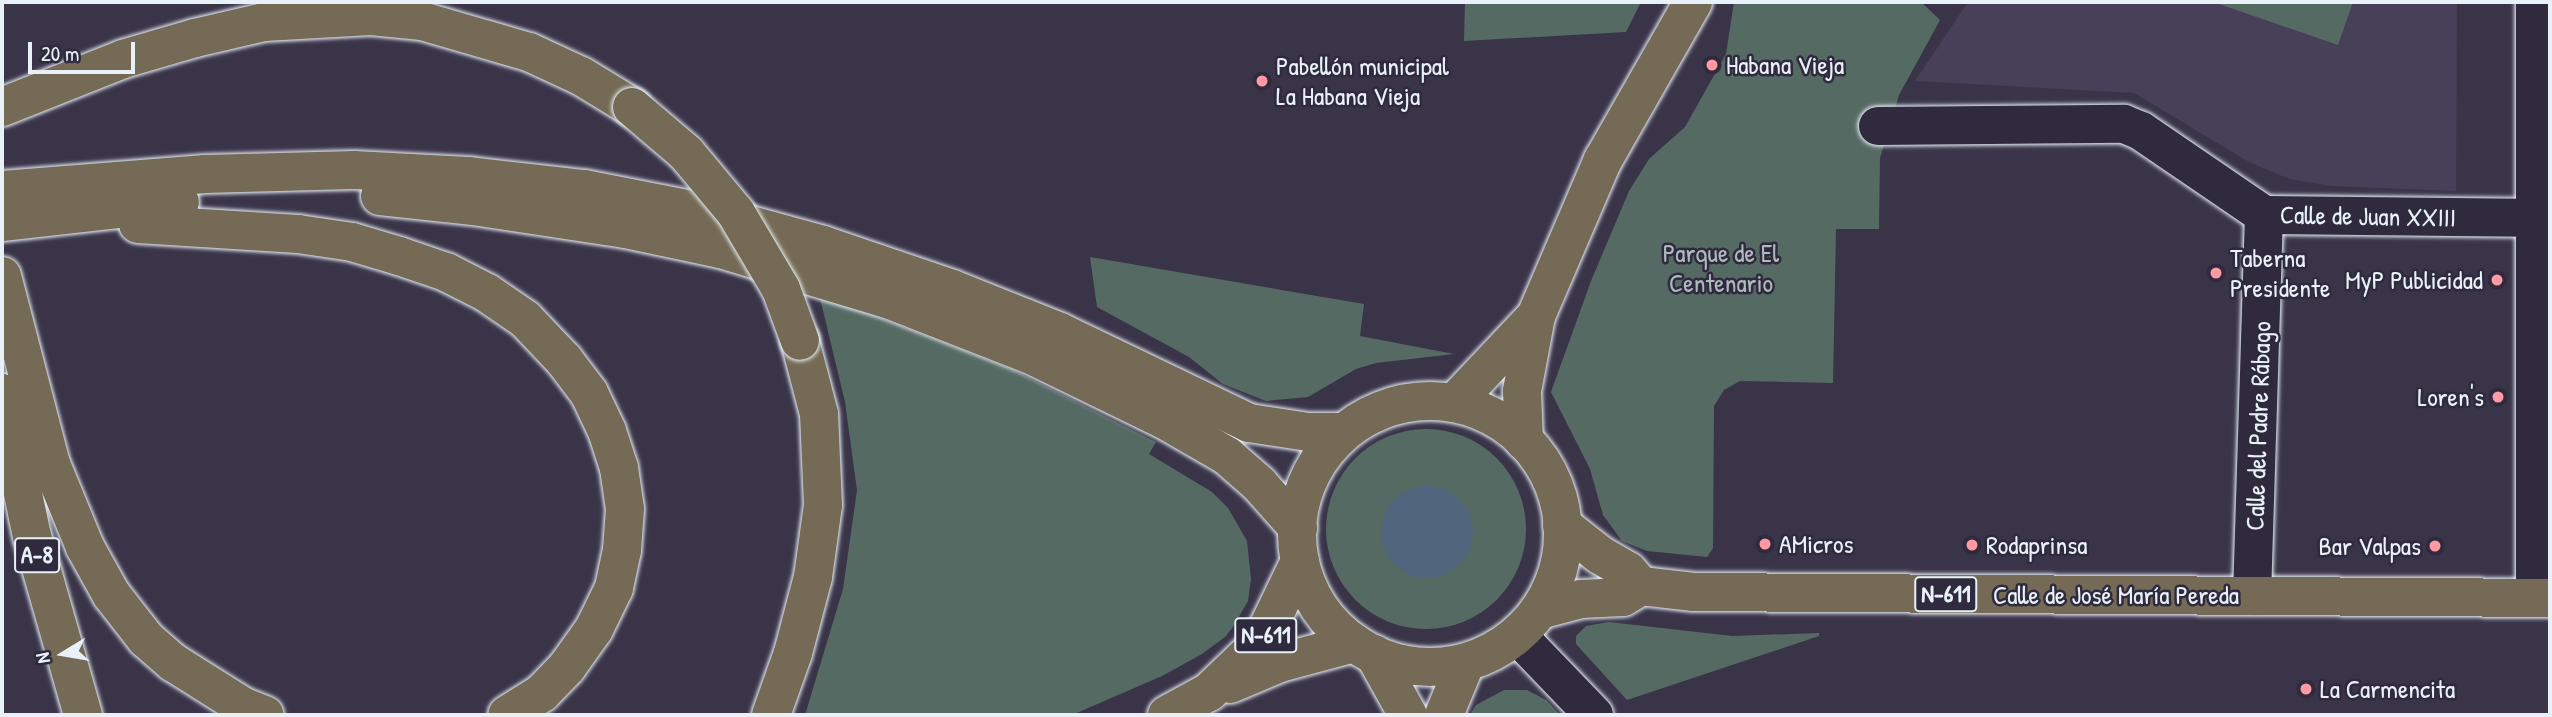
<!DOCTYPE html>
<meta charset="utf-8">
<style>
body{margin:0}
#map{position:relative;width:2552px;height:717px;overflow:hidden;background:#3a3449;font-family:"Patrick Hand",sans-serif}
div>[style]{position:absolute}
.built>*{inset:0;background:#474058}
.green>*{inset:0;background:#566a64}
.round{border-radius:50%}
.water>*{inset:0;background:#51667c}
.roads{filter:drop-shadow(0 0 2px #e8f1f8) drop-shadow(0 0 2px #e8f1f8)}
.minor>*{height:38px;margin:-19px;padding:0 19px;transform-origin:19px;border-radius:19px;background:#2f2a3d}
.major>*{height:38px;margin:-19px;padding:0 19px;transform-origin:19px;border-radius:19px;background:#756a55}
.highway>*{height:38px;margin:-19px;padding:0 19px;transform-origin:19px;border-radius:19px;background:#756a55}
.highway>.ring{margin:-19px;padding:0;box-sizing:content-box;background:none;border:38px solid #756a55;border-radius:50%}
.bridges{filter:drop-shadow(0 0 2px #e8f1f8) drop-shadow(0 0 2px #e8f1f8)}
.highway-bridge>*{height:38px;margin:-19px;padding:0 19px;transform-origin:19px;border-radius:19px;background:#756a55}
.dots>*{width:19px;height:19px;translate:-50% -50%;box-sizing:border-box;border:4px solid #2f2a3d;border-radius:50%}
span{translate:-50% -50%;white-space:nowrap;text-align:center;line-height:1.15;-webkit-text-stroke:5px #2f2a3d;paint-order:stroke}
.shield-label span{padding:2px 5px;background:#2f2a3d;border:2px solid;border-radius:5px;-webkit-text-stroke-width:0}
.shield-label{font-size:24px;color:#e8f1f8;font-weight:700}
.poi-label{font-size:26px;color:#e8f1f8}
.left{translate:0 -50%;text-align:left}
.right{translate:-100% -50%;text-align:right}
.street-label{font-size:26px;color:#e8f1f8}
.park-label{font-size:26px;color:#aebbbd}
.frame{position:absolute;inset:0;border:4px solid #e8f1f8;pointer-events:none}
.north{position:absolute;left:28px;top:619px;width:70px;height:70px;-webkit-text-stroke:5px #2f2a3d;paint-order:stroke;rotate:259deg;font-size:19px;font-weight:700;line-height:28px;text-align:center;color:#e8f1f8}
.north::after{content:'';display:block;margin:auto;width:24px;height:32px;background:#e8f1f8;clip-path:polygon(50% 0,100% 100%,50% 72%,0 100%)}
.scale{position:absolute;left:28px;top:42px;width:107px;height:32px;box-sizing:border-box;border:4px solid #e8f1f8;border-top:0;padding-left:9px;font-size:21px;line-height:24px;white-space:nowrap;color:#e8f1f8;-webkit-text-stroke:5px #2f2a3d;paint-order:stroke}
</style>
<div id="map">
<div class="built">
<i style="clip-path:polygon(1968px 2px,2457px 2px,2456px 191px,2331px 186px,2289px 179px,2249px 162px,2134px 93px,1915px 81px)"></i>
</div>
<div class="green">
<i style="clip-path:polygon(1465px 2px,1641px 2px,1626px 32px,1464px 41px)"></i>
<i style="clip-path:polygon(1734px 2px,1921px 2px,1940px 20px,1899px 95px,1880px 158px,1879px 229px,1836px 229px,1833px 383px,1740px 381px,1724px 390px,1714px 406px,1713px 548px,1707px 557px,1647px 551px,1622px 541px,1603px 515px,1590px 469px,1551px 392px,1591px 281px,1629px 191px,1649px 159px,1685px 127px,1726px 54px)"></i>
<i style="clip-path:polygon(2213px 2px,2353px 2px,2338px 45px)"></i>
<i style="clip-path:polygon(1090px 257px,1364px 304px,1360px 336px,1454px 354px,1376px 363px,1356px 369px,1308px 397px,1266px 401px,1223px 384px,1189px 357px,1097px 307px)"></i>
<i style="clip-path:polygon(819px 294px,1011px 369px,1156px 442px,1149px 454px,1212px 492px,1228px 508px,1247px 541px,1251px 579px,1248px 601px,1233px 627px,1225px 637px,1202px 654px,1162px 676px,1072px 715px,805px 715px,843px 589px,857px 490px,845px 402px)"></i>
<i class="round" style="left:1326px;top:429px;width:200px;height:200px"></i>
<i style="clip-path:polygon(1609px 622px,1732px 636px,1819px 633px,1819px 636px,1627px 700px,1576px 644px,1576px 636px,1586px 626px)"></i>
<i style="clip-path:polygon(1504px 690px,1527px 690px,1546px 700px,1560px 715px,1470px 715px,1476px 705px)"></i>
</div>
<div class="water">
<i class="round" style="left:1381px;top:486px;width:92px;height:92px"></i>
</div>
<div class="roads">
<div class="minor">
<i style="left:1878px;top:126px;width:246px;rotate:-0.5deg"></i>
<i style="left:2124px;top:124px;width:18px;rotate:22deg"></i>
<i style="left:2141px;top:131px;width:149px;rotate:34.3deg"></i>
<i style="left:2264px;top:215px;width:286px;rotate:0.6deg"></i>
<i style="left:2252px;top:596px;width:381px;rotate:-88.2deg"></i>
<i style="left:2535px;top:597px;width:595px;rotate:-90deg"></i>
<i style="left:1517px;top:635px;width:111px;rotate:46.1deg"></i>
</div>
<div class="major">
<i style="left:1454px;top:403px;width:120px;rotate:-46.7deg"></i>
<i style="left:1524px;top:441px;width:50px;rotate:-92.3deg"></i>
<i style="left:1522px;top:391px;width:76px;rotate:-79.4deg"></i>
<i style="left:1536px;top:316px;width:170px;rotate:-66.8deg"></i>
<i style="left:1603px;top:160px;width:182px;rotate:-60.3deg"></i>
<i style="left:1374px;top:654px;width:70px;rotate:60.9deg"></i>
<i style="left:1444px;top:715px;width:57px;rotate:-67.5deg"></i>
</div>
<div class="highway">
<i style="left:2px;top:107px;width:130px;rotate:-21.6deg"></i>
<i style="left:123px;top:59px;width:75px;rotate:-16.3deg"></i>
<i style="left:195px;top:38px;width:71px;rotate:-13.1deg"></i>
<i style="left:264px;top:22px;width:107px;rotate:-3.2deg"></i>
<i style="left:371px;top:16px;width:51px;rotate:5.6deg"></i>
<i style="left:422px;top:21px;width:111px;rotate:16.2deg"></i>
<i style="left:529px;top:52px;width:57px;rotate:24.8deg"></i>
<i style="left:581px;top:76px;width:60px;rotate:31.3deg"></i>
<i style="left:2px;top:190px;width:204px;rotate:-4.5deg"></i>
<i style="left:205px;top:174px;width:149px;rotate:-1.5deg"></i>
<i style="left:354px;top:170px;width:114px;rotate:3deg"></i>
<i style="left:468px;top:176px;width:117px;rotate:6.4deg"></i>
<i style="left:584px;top:189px;width:125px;rotate:11deg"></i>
<i style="left:707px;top:213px;width:120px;rotate:15.4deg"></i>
<i style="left:823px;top:245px;width:136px;rotate:18.8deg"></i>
<i style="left:952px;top:289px;width:116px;rotate:21.7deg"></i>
<i style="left:1060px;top:332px;width:210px;rotate:25.7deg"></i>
<i style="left:1249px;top:423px;width:60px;rotate:8.7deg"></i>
<i style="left:1308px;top:432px;width:36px"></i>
<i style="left:380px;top:196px;width:94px;rotate:6.1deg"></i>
<i style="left:473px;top:206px;width:154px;rotate:8.6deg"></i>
<i style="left:625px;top:229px;width:98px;rotate:11.8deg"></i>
<i style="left:721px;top:249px;width:177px;rotate:16.8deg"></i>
<i style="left:890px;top:300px;width:151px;rotate:21.3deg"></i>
<i style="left:1031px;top:355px;width:149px;rotate:25.9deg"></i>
<i style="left:1165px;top:420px;width:72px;rotate:30.1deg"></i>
<i style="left:1227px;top:456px;width:43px;rotate:41.2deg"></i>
<i style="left:1259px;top:484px;width:59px;rotate:48.4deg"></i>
<i style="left:2px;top:222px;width:179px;rotate:-6.4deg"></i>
<i style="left:138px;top:224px;width:160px;rotate:3.6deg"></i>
<i style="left:298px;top:234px;width:55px;rotate:8.4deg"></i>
<i style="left:352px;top:242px;width:49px;rotate:16.6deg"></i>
<i style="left:399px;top:256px;width:50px;rotate:18.8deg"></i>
<i style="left:446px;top:272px;width:46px;rotate:27.1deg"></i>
<i style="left:487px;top:293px;width:46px;rotate:34.4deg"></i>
<i style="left:525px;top:319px;width:57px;rotate:46.4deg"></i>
<i style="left:564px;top:360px;width:41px;rotate:52.9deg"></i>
<i style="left:589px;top:393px;width:42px;rotate:64.7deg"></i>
<i style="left:607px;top:431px;width:39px;rotate:72deg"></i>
<i style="left:619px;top:468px;width:41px;rotate:81.7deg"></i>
<i style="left:625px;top:509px;width:41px;rotate:94.2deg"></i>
<i style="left:622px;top:550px;width:39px;rotate:102deg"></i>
<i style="left:614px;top:588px;width:46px;rotate:116deg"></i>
<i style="left:594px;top:629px;width:47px;rotate:125.4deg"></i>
<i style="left:567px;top:667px;width:36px;rotate:134deg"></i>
<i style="left:542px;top:693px;width:41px;rotate:147.8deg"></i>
<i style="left:2px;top:276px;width:194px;rotate:75.4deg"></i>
<i style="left:51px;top:464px;width:90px;rotate:67.7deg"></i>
<i style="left:85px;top:547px;width:54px;rotate:61deg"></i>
<i style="left:111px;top:594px;width:57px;rotate:52.1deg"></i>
<i style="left:146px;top:639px;width:37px;rotate:41deg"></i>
<i style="left:174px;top:663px;width:83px;rotate:32.2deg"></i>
<i style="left:244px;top:707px;width:22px;rotate:21deg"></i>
<i style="left:2px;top:393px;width:146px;rotate:78.2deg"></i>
<i style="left:32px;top:536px;width:186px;rotate:74.1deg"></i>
<i class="ring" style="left:1297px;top:401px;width:228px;height:228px"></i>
<i style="left:1562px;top:525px;width:48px;rotate:38.3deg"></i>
<i style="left:1600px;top:555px;width:32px;rotate:30deg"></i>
<i style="left:1628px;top:571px;width:20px;rotate:49deg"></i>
<i style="left:1539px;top:610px;width:43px;rotate:-14.7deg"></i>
<i style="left:1581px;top:599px;width:42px;rotate:-2.7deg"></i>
<i style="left:1623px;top:597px;width:21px;rotate:-31deg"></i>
<i style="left:1641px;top:586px;width:53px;rotate:6.5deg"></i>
<i style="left:1694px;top:592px;width:856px;rotate:0.4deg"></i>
<i style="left:1230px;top:684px;width:54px;rotate:-22.8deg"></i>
<i style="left:1280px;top:663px;width:77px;rotate:-15.1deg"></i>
<i style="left:771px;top:715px;width:66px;rotate:-70.5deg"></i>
<i style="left:793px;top:653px;width:79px;rotate:-75.3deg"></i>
<i style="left:813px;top:577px;width:73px;rotate:-82.1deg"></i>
<i style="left:823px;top:505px;width:91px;rotate:-92.5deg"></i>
<i style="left:819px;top:414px;width:75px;rotate:-104.6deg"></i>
<i style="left:1167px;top:715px;width:48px;rotate:-28.7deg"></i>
<i style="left:1209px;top:692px;width:72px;rotate:-43.9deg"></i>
<i style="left:1261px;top:642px;width:90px;rotate:-64.3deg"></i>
</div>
</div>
<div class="bridges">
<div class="highway-bridge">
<i style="left:632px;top:107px;width:71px;rotate:40.4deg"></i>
<i style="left:686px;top:153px;width:78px;rotate:50.2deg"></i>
<i style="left:736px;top:213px;width:88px;rotate:59.4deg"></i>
<i style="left:781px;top:289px;width:55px;rotate:69.9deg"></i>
</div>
</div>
<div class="dots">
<i style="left:1712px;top:65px;background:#ff9aa2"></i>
<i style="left:1262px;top:81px;background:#ff9aa2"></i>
<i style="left:2216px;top:273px;background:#ff9aa2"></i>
<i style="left:2497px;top:280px;background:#ff9aa2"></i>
<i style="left:2498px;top:397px;background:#ff9aa2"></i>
<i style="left:1765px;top:544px;background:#ff9aa2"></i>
<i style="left:1972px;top:545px;background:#ff9aa2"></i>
<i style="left:2435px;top:546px;background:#ff9aa2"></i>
<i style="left:2306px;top:689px;background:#ff9aa2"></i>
</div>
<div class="shield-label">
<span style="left:37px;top:555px">A-8</span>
<span style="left:1946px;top:594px">N-611</span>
<span style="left:1266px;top:635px">N-611</span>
</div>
<div class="poi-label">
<span class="left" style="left:1726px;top:65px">Habana Vieja</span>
<span class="left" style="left:1276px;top:81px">Pabellón municipal<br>La Habana Vieja</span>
<span class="left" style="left:2230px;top:273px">Taberna<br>Presidente</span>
<span class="right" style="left:2483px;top:280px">MyP Publicidad</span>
<span class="right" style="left:2484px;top:397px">Loren's</span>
<span class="left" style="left:1779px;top:544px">AMicros</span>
<span class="left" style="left:1986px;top:545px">Rodaprinsa</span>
<span class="right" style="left:2421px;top:546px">Bar Valpas</span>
<span class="left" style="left:2320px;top:689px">La Carmencita</span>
</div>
<div class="street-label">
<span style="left:2368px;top:216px;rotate:1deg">Calle de Juan XXIII</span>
<span style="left:2258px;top:426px;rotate:-88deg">Calle del Padre Rábago</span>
<span style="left:2116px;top:595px">Calle de José María Pereda</span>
</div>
<div class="park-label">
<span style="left:1721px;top:268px">Parque de El<br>Centenario</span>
</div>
<div class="frame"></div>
<div class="north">N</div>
<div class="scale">20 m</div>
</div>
